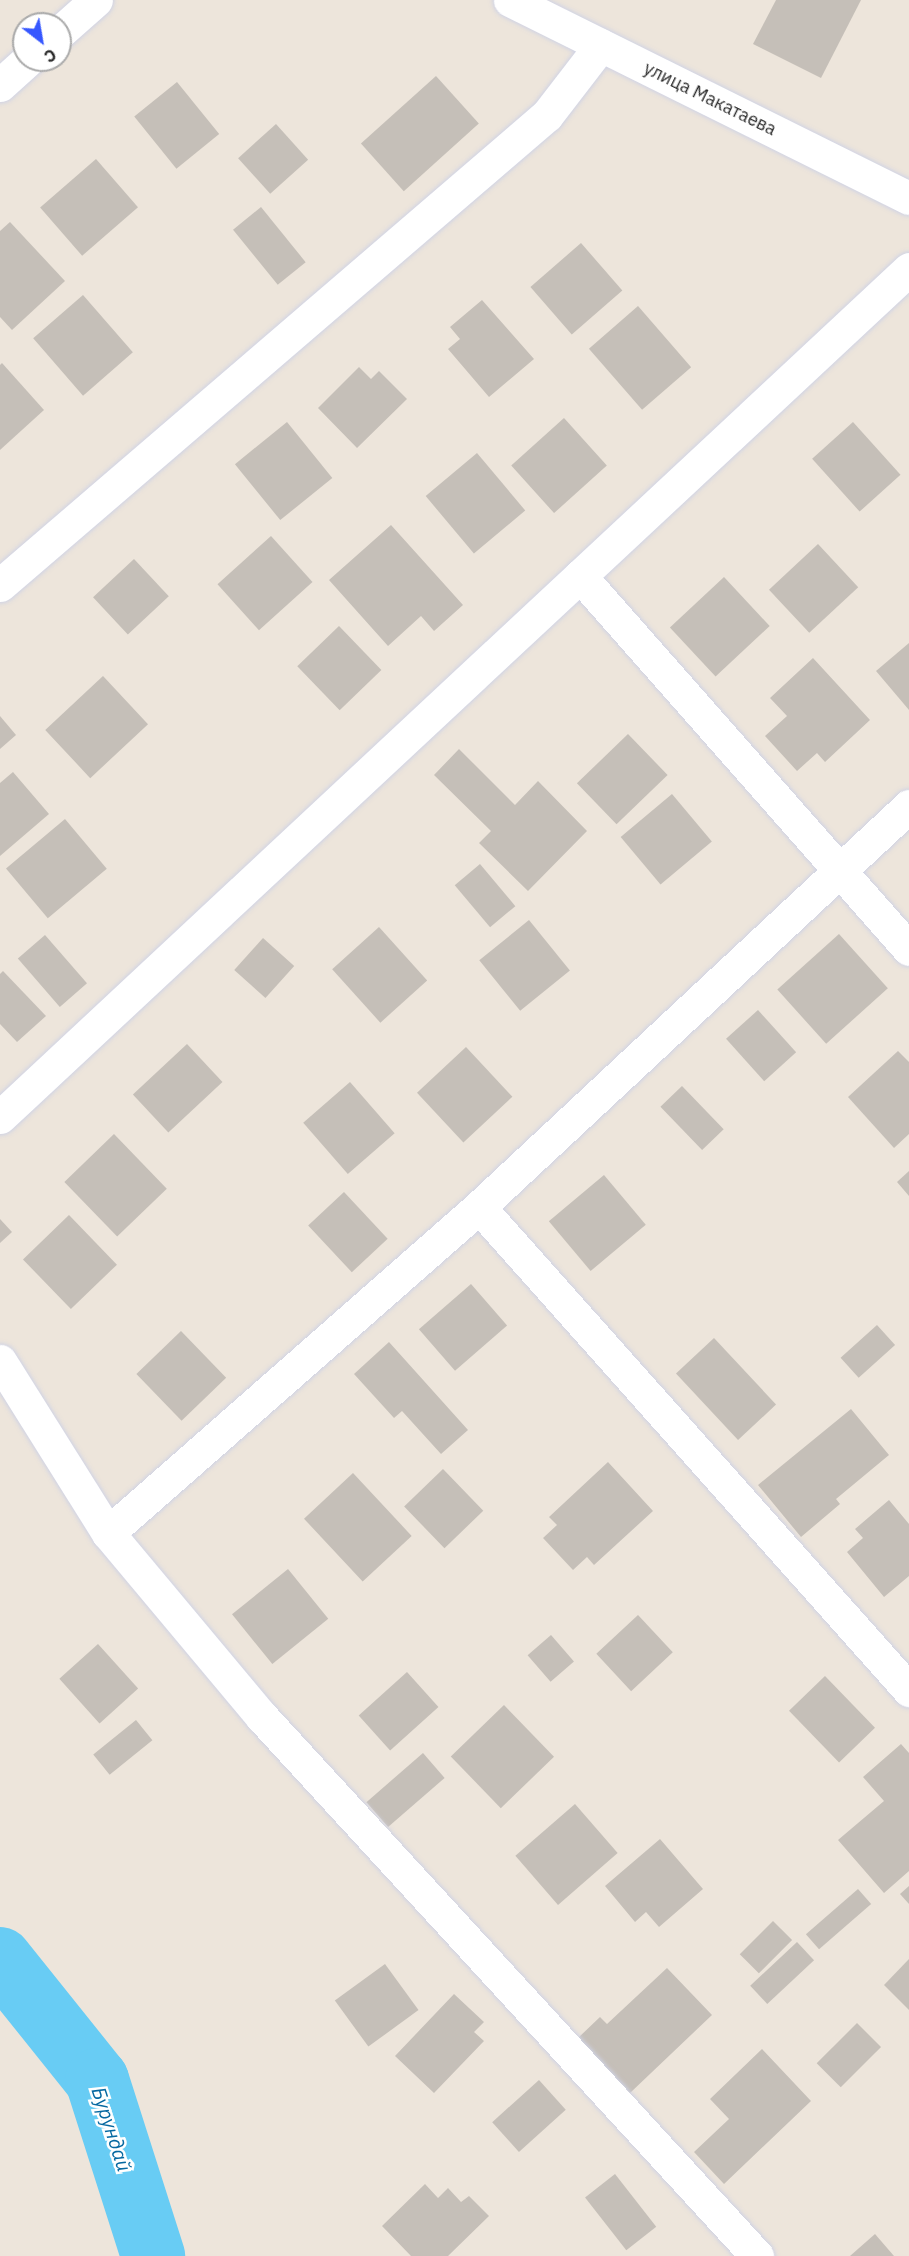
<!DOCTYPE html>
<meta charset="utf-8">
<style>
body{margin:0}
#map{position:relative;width:909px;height:2256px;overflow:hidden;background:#ede5db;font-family:"IBM Plex Sans",sans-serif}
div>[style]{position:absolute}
.river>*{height:64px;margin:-32px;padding:0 32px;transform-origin:32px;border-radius:32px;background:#68ccf4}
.building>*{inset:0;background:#c5bfb8;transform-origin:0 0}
.roads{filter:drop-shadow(0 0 2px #d0d3e4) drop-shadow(0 0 2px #d0d3e4)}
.minor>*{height:33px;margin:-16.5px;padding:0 16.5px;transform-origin:16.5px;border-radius:16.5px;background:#fff}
span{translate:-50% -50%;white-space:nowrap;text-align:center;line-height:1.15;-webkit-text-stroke:5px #fff;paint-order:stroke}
.street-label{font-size:18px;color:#2a2a2a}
.water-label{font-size:20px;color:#0769a1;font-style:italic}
.north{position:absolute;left:12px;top:12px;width:60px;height:60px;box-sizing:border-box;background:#fff;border:2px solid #aaa;border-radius:50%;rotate:149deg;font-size:16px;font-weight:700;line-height:24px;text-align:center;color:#2a2a2a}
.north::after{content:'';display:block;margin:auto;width:21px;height:27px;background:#3657ff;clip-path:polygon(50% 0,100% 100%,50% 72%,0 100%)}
</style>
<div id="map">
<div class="river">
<i style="left:0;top:1959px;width:155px;rotate:51.3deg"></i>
<i style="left:97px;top:2080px;width:185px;rotate:72.3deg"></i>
</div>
<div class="building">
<i style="clip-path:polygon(776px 0,861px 0,821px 78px,753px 44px)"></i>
<i style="left:436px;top:76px;width:64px;height:101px;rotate:48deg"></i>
<i style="left:177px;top:82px;width:67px;height:55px;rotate:51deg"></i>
<i style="left:276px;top:124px;width:48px;height:51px;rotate:48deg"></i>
<i style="left:96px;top:159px;width:64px;height:74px;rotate:49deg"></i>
<i style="left:261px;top:207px;width:71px;height:36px;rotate:51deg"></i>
<i style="clip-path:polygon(10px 222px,65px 281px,12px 330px,0 317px,0 231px)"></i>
<i style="left:581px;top:243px;width:63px;height:67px;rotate:49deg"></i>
<i style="left:83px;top:295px;width:76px;height:66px;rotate:49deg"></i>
<i style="clip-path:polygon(482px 300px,534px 359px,489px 397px,448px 349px,460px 339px,450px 327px)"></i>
<i style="left:638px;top:306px;width:81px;height:65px;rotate:49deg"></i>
<i style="clip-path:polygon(2px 363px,44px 410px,0 450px,0 365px)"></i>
<i style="clip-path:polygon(359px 367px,371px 379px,379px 371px,407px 399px,357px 448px,318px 408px)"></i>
<i style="left:564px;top:418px;width:64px;height:71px;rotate:48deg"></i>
<i style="left:287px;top:422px;width:72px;height:67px;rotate:51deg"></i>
<i style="left:853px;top:422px;width:71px;height:55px;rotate:48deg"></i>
<i style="left:477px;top:453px;width:75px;height:67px;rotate:50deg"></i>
<i style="clip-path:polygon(391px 525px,463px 605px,434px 631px,421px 616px,388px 646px,329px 580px)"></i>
<i style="left:271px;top:536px;width:62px;height:72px;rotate:48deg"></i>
<i style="left:818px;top:544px;width:59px;height:67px;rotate:47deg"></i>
<i style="left:134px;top:559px;width:51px;height:56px;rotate:47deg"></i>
<i style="left:724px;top:577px;width:67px;height:74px;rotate:47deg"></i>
<i style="left:339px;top:626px;width:61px;height:58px;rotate:46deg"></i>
<i style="clip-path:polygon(909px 643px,909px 710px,876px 671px)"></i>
<i style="clip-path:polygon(813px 658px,870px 720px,825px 762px,817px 753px,797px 771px,765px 736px,787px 716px,770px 698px)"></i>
<i style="left:103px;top:676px;width:66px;height:79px;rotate:47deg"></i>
<i style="clip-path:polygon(0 716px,16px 735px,0 749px)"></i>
<i style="left:628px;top:734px;width:57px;height:71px;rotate:46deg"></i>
<i style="clip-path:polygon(459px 749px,515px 805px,538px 781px,587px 831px,528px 891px,479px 843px,491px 831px,434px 775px)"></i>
<i style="clip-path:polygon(13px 772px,49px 814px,0 856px,0 783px)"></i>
<i style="left:672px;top:794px;width:62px;height:67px;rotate:50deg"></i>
<i style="left:65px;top:819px;width:65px;height:77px;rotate:50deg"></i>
<i style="left:480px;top:864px;width:55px;height:33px;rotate:50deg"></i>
<i style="left:529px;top:920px;width:65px;height:64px;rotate:51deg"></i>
<i style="left:379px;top:927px;width:72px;height:63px;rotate:48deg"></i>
<i style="left:839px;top:934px;width:73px;height:83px;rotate:48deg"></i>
<i style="left:45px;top:935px;width:64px;height:36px;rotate:49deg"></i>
<i style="left:263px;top:938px;width:42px;height:43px;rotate:42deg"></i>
<i style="clip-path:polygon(3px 971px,46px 1016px,17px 1042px,0 1024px,0 974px)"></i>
<i style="left:758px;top:1010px;width:57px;height:43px;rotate:48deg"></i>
<i style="left:187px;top:1044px;width:52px;height:74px;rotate:47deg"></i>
<i style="left:466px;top:1047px;width:68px;height:67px;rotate:47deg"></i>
<i style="clip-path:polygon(898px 1051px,909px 1062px,909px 1134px,894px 1148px,848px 1097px)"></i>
<i style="left:350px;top:1082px;width:68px;height:62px;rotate:49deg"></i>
<i style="left:682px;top:1086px;width:60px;height:30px;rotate:46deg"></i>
<i style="left:114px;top:1134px;width:76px;height:69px;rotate:46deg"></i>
<i style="clip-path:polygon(909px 1171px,909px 1196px,897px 1182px)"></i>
<i style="left:604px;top:1175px;width:65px;height:72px;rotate:50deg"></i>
<i style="left:344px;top:1192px;width:64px;height:49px;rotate:47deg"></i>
<i style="left:69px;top:1215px;width:69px;height:64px;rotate:46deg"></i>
<i style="clip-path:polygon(0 1219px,12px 1232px,0 1243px)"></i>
<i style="left:471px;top:1284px;width:55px;height:69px;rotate:49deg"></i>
<i style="left:877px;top:1325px;width:27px;height:49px;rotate:48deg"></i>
<i style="left:181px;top:1331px;width:65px;height:62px;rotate:46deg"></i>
<i style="left:714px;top:1338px;width:91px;height:52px;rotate:47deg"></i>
<i style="clip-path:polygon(389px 1342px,468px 1430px,441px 1454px,402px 1411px,394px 1418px,354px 1374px)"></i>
<i style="clip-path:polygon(851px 1409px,889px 1455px,836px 1499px,840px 1504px,801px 1537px,758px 1485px)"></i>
<i style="clip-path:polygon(608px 1462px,653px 1511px,594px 1565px,587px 1557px,573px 1570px,543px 1538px,557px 1525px,549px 1517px)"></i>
<i style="left:443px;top:1469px;width:58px;height:54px;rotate:46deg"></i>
<i style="left:353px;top:1473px;width:86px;height:67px;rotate:47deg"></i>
<i style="clip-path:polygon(889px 1500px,909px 1524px,909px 1576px,884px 1597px,847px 1552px,863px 1538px,855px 1529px)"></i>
<i style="left:288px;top:1569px;width:64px;height:72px;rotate:51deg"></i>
<i style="left:638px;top:1615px;width:51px;height:57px;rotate:47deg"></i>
<i style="left:551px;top:1635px;width:35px;height:31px;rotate:49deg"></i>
<i style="left:98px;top:1644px;width:60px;height:52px;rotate:48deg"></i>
<i style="left:407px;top:1672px;width:47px;height:65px;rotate:48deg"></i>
<i style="left:825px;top:1676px;width:72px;height:50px;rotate:46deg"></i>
<i style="left:504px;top:1705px;width:72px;height:74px;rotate:46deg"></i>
<i style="left:136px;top:1720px;width:26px;height:55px;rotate:51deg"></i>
<i style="clip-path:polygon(901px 1744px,909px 1753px,909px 1871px,884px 1893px,838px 1840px,884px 1801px,863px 1777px)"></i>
<i style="left:423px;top:1753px;width:33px;height:75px;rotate:49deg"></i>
<i style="left:575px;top:1804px;width:65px;height:79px;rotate:49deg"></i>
<i style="clip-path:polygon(660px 1839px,703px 1889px,659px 1927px,646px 1912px,635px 1922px,605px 1886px)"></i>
<i style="clip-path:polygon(909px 1886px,909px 1904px,900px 1894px)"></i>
<i style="left:858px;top:1889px;width:20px;height:69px;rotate:49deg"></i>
<i style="left:773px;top:1921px;width:27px;height:47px;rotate:45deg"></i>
<i style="left:797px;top:1942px;width:25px;height:64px;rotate:47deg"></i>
<i style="clip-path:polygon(909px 1959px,909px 2010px,884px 1985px)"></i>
<i style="left:385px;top:1964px;width:57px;height:62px;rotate:54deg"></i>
<i style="clip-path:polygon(667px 1968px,712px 2015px,630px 2093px,578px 2038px,600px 2017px,607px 2024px)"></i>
<i style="clip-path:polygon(454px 1994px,484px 2022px,474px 2032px,484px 2041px,434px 2093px,395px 2056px)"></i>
<i style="left:857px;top:2023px;width:34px;height:57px;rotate:45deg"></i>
<i style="clip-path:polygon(762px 2049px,811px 2101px,724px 2184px,694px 2152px,729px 2119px,710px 2099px)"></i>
<i style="left:539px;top:2080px;width:40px;height:63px;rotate:48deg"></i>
<i style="left:615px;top:2174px;width:67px;height:38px;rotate:52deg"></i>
<i style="clip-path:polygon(425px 2184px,438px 2198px,448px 2188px,461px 2202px,469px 2196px,489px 2216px,448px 2256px,411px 2256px,382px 2226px)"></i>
<i style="clip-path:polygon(875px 2234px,894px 2256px,850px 2256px)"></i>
</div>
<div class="roads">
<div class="minor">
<i style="left:510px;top:0;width:445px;rotate:26.4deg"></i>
<i style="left:60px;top:32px;width:48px;rotate:-41.6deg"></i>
<i style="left:0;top:85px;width:38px;rotate:-42deg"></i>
<i style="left:580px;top:576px;width:497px;rotate:48.6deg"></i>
<i style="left:0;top:585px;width:721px;rotate:-40.67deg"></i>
<i style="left:547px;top:115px;width:88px;rotate:-52.4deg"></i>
<i style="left:0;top:1117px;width:1243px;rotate:-43.01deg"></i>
<i style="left:479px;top:1207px;width:647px;rotate:48.32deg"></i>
<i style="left:0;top:1361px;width:203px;rotate:57.9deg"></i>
<i style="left:108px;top:1533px;width:240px;rotate:50.1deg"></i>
<i style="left:262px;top:1717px;width:732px;rotate:47.44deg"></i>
<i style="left:108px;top:1533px;width:494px;rotate:-41.3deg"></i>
<i style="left:479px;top:1207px;width:588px;rotate:-43deg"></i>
</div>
</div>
<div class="street-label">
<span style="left:710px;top:99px;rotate:26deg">улица Макатаева</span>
</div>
<div class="water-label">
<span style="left:112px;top:2129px;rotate:72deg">Бурундай</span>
</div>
<div class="north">С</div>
</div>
